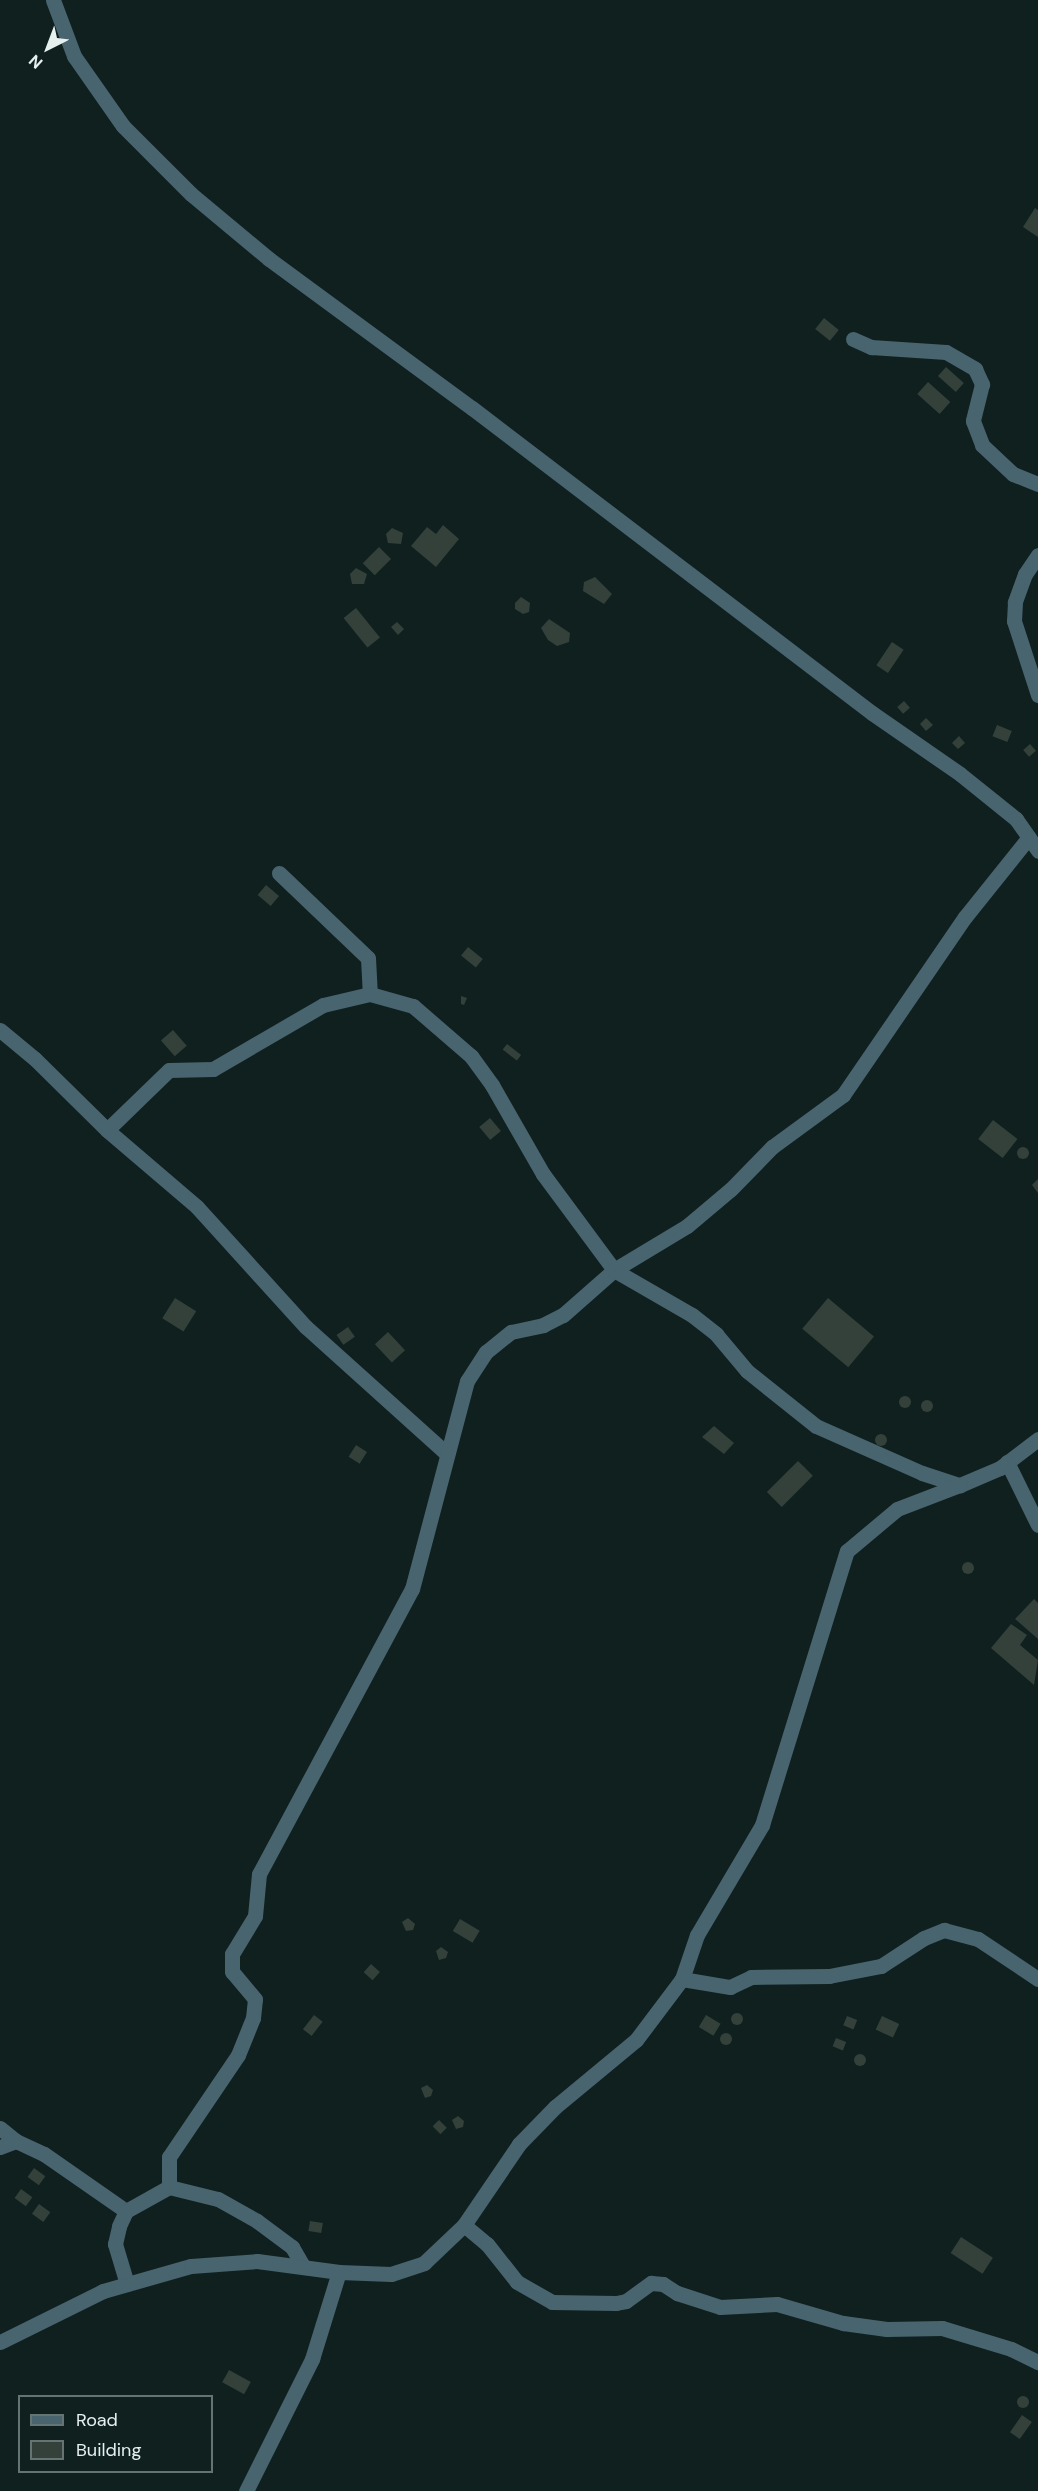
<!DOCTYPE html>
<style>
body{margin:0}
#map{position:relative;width:1038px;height:2491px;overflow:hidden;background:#0f201f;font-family:"DM Sans",sans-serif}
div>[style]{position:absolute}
.building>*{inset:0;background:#33413a;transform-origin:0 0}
.round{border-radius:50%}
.minor>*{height:15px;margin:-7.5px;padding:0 7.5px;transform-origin:7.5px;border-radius:7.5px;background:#48646f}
span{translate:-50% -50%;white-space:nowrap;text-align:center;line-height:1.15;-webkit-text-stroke:5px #0f201f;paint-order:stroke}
.legend{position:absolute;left:18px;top:2395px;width:195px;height:78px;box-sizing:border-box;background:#0f201f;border:2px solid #657372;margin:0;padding:8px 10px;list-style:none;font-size:18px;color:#e5f0ef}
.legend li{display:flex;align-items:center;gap:12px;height:30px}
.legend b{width:30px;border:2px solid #657372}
.north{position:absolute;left:18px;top:18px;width:60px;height:60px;-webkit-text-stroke:4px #0f201f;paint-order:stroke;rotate:222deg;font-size:16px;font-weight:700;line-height:24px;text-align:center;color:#e5f0ef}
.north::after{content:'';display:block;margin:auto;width:21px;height:27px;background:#e5f0ef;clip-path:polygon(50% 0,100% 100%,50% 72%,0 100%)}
</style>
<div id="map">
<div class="building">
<i style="clip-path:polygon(1035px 208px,1038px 210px,1038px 237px,1023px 227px)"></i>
<i style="left:824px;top:318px;width:19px;height:14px;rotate:39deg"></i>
<i style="left:946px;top:367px;width:24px;height:12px;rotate:42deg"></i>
<i style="left:928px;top:382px;width:30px;height:16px;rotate:42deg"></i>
<i style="clip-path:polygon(443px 525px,459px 539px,436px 567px,411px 546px,427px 527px,436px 534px)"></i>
<i style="clip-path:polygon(392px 528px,403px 533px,401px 544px,388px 543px,386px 534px)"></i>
<i style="left:379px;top:547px;width:17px;height:23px;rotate:45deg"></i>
<i style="clip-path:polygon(356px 568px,367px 574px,364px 584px,352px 584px,350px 574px)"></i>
<i style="clip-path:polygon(595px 577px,612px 594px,604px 604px,583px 591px,584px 582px)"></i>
<i style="clip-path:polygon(521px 597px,530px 603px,529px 612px,523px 614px,515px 609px,515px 603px)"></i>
<i style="left:356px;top:608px;width:38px;height:16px;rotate:51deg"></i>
<i style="clip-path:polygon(549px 619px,570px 633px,569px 642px,557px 646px,548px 640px,541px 628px)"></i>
<i style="clip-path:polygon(397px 622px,404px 629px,398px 635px,391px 627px)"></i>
<i style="left:892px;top:642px;width:14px;height:28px;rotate:34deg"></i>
<i style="left:904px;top:701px;width:9px;height:9px;rotate:49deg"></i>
<i style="clip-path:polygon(926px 718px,933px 725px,926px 731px,920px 724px)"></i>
<i style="left:997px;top:725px;width:16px;height:12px;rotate:22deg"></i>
<i style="clip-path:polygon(959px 736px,965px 743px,958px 749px,952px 743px)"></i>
<i style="left:1030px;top:744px;width:9px;height:9px;rotate:49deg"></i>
<i style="left:266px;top:885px;width:17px;height:13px;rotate:40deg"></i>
<i style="left:468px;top:947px;width:19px;height:11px;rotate:39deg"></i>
<i style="clip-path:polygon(461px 996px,467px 998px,464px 1005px,461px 1004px)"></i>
<i style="left:173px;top:1030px;width:21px;height:16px;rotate:49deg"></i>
<i style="left:507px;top:1044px;width:18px;height:7px;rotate:38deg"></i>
<i style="left:490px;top:1118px;width:17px;height:14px;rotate:50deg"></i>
<i style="left:993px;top:1120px;width:31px;height:24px;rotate:38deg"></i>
<i class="round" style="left:1017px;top:1147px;width:12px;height:12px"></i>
<i style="clip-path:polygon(1038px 1179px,1038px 1193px,1032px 1185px)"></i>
<i style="left:175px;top:1298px;width:25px;height:24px;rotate:32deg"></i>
<i style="left:828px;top:1298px;width:60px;height:40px;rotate:40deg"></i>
<i style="left:348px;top:1327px;width:12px;height:14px;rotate:55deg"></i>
<i style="left:388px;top:1332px;width:25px;height:18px;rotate:47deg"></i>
<i class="round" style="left:899px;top:1396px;width:12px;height:12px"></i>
<i class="round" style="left:921px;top:1400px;width:12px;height:12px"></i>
<i style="clip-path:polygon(714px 1426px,734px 1443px,724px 1454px,702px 1437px)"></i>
<i class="round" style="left:875px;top:1434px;width:12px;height:12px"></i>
<i style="left:356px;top:1445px;width:13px;height:14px;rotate:32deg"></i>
<i style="left:798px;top:1461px;width:21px;height:44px;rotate:45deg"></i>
<i class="round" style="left:962px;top:1562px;width:12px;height:12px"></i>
<i style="clip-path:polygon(1034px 1599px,1038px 1603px,1038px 1639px,1015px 1619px)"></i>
<i style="clip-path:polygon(1011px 1624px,1027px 1635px,1020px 1645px,1038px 1660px,1034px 1685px,991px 1648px)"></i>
<i style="clip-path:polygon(408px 1918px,415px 1924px,413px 1930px,406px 1931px,402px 1922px)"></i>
<i style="left:460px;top:1919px;width:23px;height:14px;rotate:31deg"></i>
<i style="clip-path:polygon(441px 1947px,448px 1952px,446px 1958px,439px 1960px,436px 1951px)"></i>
<i style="left:371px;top:1964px;width:12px;height:11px;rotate:42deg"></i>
<i class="round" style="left:731px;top:2013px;width:12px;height:12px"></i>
<i style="left:314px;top:2015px;width:11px;height:18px;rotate:38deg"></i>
<i style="left:706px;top:2015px;width:17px;height:14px;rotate:31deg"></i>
<i style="left:847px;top:2016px;width:11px;height:10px;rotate:22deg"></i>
<i style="left:882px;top:2016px;width:19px;height:15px;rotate:25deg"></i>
<i class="round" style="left:720px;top:2033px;width:12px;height:12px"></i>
<i style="left:836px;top:2038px;width:11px;height:9px;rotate:22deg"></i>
<i class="round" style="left:854px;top:2054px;width:12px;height:12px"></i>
<i style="clip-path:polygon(427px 2085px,433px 2090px,431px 2096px,425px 2098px,421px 2088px)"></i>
<i style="clip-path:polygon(458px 2116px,464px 2121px,463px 2127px,456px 2129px,452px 2120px)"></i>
<i style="left:439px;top:2120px;width:11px;height:9px;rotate:45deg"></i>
<i style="left:34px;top:2168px;width:14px;height:11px;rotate:36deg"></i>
<i style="left:21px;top:2189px;width:14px;height:11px;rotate:36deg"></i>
<i style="left:39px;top:2204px;width:14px;height:12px;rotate:36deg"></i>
<i style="left:310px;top:2221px;width:13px;height:10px;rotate:9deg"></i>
<i style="left:961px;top:2237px;width:38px;height:19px;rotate:33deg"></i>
<i style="left:229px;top:2370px;width:25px;height:14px;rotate:29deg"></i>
<i class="round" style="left:1017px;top:2396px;width:12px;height:12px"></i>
<i style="left:1022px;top:2415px;width:12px;height:21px;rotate:35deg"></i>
</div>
<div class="minor">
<i style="left:53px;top:0;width:60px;rotate:69.4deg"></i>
<i style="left:74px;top:56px;width:85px;rotate:55deg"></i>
<i style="left:123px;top:126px;width:96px;rotate:45deg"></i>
<i style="left:191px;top:194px;width:102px;rotate:39.8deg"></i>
<i style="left:269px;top:259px;width:252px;rotate:36.3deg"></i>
<i style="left:472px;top:408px;width:503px;rotate:37.33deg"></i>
<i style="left:872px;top:713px;width:107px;rotate:34.7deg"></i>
<i style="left:960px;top:774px;width:72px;rotate:38.8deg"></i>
<i style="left:1016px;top:819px;width:39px;rotate:55deg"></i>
<i style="left:853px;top:339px;width:20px;rotate:24deg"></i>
<i style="left:871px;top:347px;width:75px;rotate:3.8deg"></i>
<i style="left:946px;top:352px;width:34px;rotate:30deg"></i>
<i style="left:975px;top:369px;width:17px;rotate:65deg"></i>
<i style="left:982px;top:384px;width:38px;rotate:104deg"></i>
<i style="left:973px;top:421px;width:26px;rotate:69deg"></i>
<i style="left:982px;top:445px;width:42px;rotate:43.1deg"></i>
<i style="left:1013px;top:474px;width:27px;rotate:22deg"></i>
<i style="left:1038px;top:555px;width:23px;rotate:124deg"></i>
<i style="left:1025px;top:574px;width:30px;rotate:110deg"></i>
<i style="left:1015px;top:602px;width:19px;rotate:93deg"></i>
<i style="left:1014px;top:621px;width:78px;rotate:72deg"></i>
<i style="left:279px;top:873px;width:123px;rotate:43.7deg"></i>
<i style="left:368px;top:958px;width:36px;rotate:87deg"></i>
<i style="left:0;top:1030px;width:45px;rotate:39.6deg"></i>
<i style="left:35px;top:1059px;width:101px;rotate:44.6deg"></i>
<i style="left:107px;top:1130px;width:118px;rotate:40.5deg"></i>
<i style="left:197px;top:1207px;width:162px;rotate:47.8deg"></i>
<i style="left:306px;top:1327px;width:190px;rotate:42deg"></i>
<i style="left:107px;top:1130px;width:86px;rotate:-44.1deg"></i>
<i style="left:169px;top:1070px;width:44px;rotate:-1.3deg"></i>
<i style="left:213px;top:1069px;width:127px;rotate:-30.2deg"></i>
<i style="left:323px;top:1005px;width:48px;rotate:-13.2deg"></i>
<i style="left:370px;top:994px;width:45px;rotate:15.6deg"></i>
<i style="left:413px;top:1006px;width:77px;rotate:40.8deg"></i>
<i style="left:471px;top:1056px;width:36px;rotate:54deg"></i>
<i style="left:492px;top:1085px;width:103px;rotate:60.2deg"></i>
<i style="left:543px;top:1174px;width:119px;rotate:53.5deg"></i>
<i style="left:614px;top:1270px;width:90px;rotate:30deg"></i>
<i style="left:692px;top:1315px;width:31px;rotate:38deg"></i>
<i style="left:716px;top:1334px;width:48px;rotate:50deg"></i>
<i style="left:747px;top:1371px;width:88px;rotate:38.6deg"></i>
<i style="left:816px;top:1426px;width:116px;rotate:23.9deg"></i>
<i style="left:922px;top:1473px;width:40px;rotate:18deg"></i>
<i style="left:960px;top:1485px;width:43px;rotate:-23deg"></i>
<i style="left:1000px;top:1468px;width:48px;rotate:-37.3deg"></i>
<i style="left:1007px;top:1462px;width:70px;rotate:63.8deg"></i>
<i style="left:682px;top:1979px;width:46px;rotate:-71.2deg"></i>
<i style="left:697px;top:1935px;width:128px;rotate:-59.4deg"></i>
<i style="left:762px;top:1825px;width:287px;rotate:-72.8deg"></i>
<i style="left:847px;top:1551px;width:65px;rotate:-40deg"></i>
<i style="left:897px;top:1509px;width:67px;rotate:-20.9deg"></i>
<i style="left:0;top:2128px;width:21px;rotate:39deg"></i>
<i style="left:0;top:2147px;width:17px;rotate:-21deg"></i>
<i style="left:16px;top:2141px;width:31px;rotate:25deg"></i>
<i style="left:44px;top:2154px;width:100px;rotate:34.8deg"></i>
<i style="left:169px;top:2187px;width:30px;rotate:-90deg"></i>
<i style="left:169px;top:2157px;width:123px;rotate:-55.9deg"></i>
<i style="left:238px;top:2055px;width:40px;rotate:-68deg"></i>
<i style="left:253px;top:2018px;width:19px;rotate:-84deg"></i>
<i style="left:255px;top:1999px;width:35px;rotate:-130deg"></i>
<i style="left:232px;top:1972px;width:18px;rotate:-90deg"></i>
<i style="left:232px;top:1954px;width:44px;rotate:-58.8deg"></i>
<i style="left:255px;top:1916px;width:42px;rotate:-84.6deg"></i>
<i style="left:259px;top:1874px;width:323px;rotate:-61.8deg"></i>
<i style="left:412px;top:1589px;width:215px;rotate:-75.2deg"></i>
<i style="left:467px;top:1381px;width:35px;rotate:-57deg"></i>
<i style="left:486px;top:1352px;width:32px;rotate:-39deg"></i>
<i style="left:511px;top:1332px;width:33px;rotate:-12deg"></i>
<i style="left:543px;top:1325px;width:22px;rotate:-27deg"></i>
<i style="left:563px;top:1315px;width:68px;rotate:-41.4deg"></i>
<i style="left:614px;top:1270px;width:85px;rotate:-31.1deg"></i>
<i style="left:687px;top:1226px;width:57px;rotate:-40.1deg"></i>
<i style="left:731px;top:1189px;width:59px;rotate:-45.7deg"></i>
<i style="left:772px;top:1147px;width:88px;rotate:-36.2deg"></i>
<i style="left:843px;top:1095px;width:216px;rotate:-55.6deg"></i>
<i style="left:965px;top:917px;width:102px;rotate:-51.3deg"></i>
<i style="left:464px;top:2225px;width:30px;rotate:40deg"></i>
<i style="left:487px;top:2244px;width:48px;rotate:51.7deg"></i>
<i style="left:517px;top:2282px;width:40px;rotate:29.7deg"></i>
<i style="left:552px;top:2302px;width:64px;rotate:0.9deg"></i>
<i style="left:616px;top:2303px;width:10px;rotate:-11deg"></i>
<i style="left:626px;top:2301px;width:31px;rotate:-36deg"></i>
<i style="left:651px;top:2283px;width:12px;rotate:5deg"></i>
<i style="left:663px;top:2284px;width:17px;rotate:33deg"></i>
<i style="left:677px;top:2293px;width:45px;rotate:18deg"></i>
<i style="left:720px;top:2307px;width:57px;rotate:-3deg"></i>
<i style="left:777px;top:2304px;width:69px;rotate:16.1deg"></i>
<i style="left:843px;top:2323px;width:44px;rotate:7.8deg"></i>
<i style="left:887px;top:2329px;width:55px;rotate:-1deg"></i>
<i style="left:942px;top:2328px;width:72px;rotate:16.9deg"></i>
<i style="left:1011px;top:2349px;width:30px;rotate:26deg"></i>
<i style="left:127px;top:2284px;width:42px;rotate:-106.7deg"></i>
<i style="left:115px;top:2244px;width:18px;rotate:-77deg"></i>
<i style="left:119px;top:2226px;width:17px;rotate:-65deg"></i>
<i style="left:126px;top:2211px;width:49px;rotate:-29.2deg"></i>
<i style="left:169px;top:2187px;width:50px;rotate:13.8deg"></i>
<i style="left:218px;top:2199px;width:45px;rotate:29.4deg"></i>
<i style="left:257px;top:2221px;width:44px;rotate:36.6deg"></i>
<i style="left:292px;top:2247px;width:22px;rotate:60deg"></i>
<i style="left:0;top:2342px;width:115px;rotate:-26.3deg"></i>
<i style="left:103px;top:2291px;width:91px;rotate:-15.9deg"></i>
<i style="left:191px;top:2266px;width:66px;rotate:-4.3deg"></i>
<i style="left:257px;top:2261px;width:83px;rotate:7.6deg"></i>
<i style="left:339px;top:2272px;width:52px;rotate:2.2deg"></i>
<i style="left:391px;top:2274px;width:35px;rotate:-18deg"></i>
<i style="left:424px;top:2263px;width:55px;rotate:-43.5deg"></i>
<i style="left:464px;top:2225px;width:98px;rotate:-55.8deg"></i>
<i style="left:519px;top:2144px;width:52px;rotate:-45.8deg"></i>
<i style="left:555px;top:2107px;width:105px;rotate:-39.6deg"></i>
<i style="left:636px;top:2040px;width:76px;rotate:-53deg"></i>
<i style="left:682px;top:1979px;width:49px;rotate:9.5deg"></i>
<i style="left:730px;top:1987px;width:23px;rotate:-25deg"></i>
<i style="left:751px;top:1977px;width:78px;rotate:-0.7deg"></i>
<i style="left:829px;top:1976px;width:53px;rotate:-10.9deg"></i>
<i style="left:881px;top:1966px;width:51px;rotate:-33.1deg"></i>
<i style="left:924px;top:1938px;width:22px;rotate:-22deg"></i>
<i style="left:944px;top:1930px;width:35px;rotate:15deg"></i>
<i style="left:978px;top:1939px;width:72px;rotate:33.7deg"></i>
<i style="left:246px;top:2491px;width:148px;rotate:-63.4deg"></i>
<i style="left:312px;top:2359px;width:91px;rotate:-72.8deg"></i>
</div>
<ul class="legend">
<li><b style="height:8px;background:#48646f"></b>Road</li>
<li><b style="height:16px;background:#33413a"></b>Building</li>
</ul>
<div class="north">N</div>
</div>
